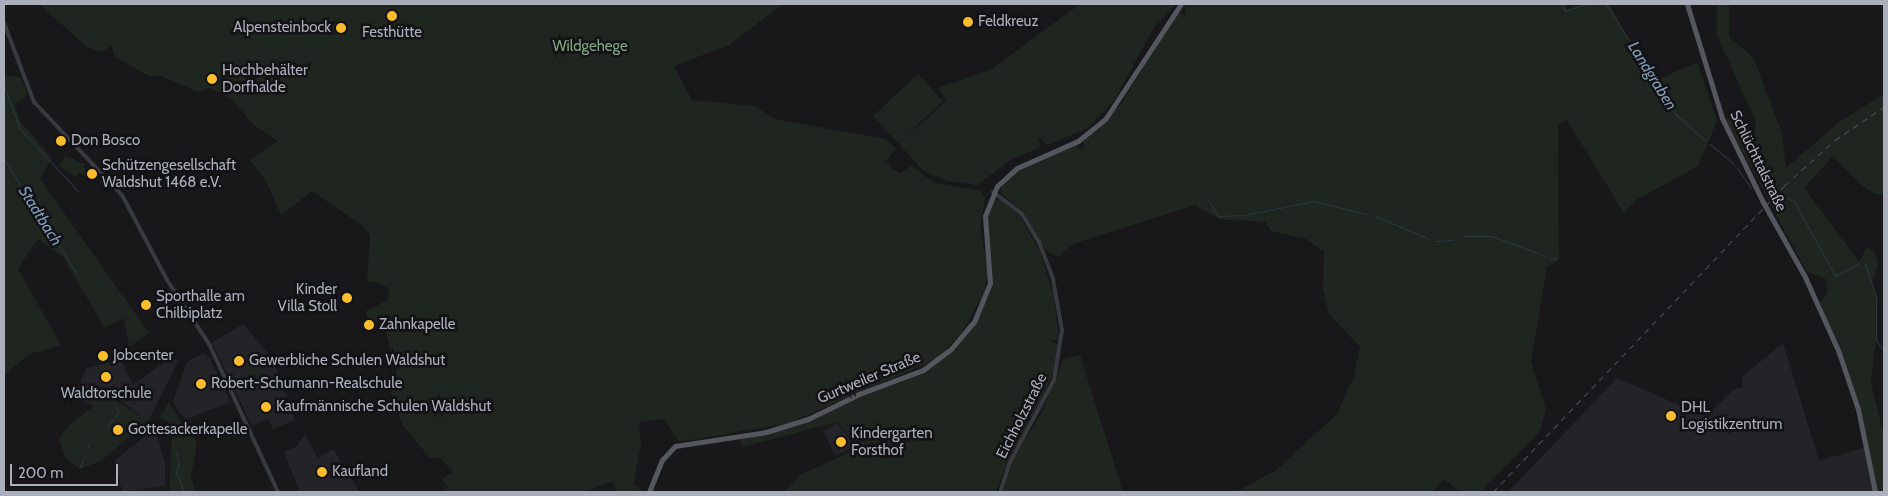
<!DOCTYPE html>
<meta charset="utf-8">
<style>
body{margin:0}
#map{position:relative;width:1888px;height:496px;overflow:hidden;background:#18181b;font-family:Cabin,sans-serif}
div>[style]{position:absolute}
.built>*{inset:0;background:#242428}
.green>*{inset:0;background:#1e261f}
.stream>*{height:1px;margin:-0.5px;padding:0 0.5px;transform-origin:0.5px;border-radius:0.5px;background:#2d3740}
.minor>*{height:4px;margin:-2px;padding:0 2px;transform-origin:2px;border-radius:2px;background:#393a40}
.major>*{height:5px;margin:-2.5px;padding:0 2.5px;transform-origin:2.5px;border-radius:2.5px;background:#55575f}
.rail>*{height:1px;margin-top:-0.5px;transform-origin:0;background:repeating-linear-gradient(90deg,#4c4e55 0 6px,transparent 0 11px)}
.major-bridge>*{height:5px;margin:-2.5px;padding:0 2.5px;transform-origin:2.5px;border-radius:2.5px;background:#55575f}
.dots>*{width:14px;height:14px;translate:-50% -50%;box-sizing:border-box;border:2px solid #131316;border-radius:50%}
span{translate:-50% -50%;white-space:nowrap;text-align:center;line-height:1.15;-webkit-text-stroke:5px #131316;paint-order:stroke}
.poi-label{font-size:15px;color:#aaafbb}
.left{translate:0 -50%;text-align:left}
.right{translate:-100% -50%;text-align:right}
.park-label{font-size:15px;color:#80a883}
.street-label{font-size:15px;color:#aaafbb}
.water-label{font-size:16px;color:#7f9cb8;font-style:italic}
.frame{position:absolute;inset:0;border:5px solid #aaafbb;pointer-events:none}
.scale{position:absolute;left:10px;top:464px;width:108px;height:22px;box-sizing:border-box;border:2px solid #aaafbb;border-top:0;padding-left:6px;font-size:15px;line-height:18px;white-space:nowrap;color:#aaafbb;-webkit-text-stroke:4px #131316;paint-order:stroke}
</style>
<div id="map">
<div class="built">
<i style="clip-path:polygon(243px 324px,270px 356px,246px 367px,252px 381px,263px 375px,260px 368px,274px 361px,295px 420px,273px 429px,268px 419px,252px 426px,212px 343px)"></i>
<i style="clip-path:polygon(1783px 343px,1819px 461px,1866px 447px,1874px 492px,1508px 492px,1617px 378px,1702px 415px,1710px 413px,1734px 389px,1743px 387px,1742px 377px)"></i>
<i style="clip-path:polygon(203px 353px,210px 359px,231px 402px,187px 419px,179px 413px,173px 401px,187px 362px)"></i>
<i style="clip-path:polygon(170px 358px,178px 361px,148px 421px,116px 397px,108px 395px,94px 406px,75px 398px,86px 368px,121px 360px,133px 385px)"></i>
<i style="clip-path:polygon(837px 423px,856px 446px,835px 456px,823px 431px)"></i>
<i style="clip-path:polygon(144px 433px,157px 435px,165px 464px,165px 486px,122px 492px,115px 460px,143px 438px)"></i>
<i style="clip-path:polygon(305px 435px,318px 458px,333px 449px,360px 492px,300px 492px,284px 452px,297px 446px)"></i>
</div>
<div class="green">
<i style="clip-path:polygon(39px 4px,783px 4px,729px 45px,674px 66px,692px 100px,756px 106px,774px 119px,886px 139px,896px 149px,886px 161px,893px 170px,900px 173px,911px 166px,935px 183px,981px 191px,985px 198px,980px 227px,988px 270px,984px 293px,961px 334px,935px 360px,789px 423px,679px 442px,664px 419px,639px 422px,641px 445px,633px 484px,644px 492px,616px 492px,613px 481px,585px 492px,442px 492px,448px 488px,442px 479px,453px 472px,440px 458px,430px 458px,402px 424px,390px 390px,399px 385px,383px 320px,372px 325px,368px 321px,366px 311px,388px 300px,389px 289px,377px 282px,367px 282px,370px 235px,363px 226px,312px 191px,281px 215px,266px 181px,250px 160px,278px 141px,254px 125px,231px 99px,210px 88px,198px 92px,161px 76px,149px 76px,115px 57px,112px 45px,102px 52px,87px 47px)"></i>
<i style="clip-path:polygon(1080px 4px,1176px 4px,1153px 29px,1115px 99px,1088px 128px,1047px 145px,1038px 137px,1040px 145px,1037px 149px,1012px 159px,977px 185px,947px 181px,924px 171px,873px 116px,918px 74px,943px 101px,899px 143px,946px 101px,938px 88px,992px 69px)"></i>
<i style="clip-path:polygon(1184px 4px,1565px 4px,1567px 9px,1582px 4px,1609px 4px,1653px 82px,1697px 62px,1717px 121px,1698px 166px,1638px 199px,1624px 213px,1566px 119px,1558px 125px,1559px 260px,1547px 267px,1531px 362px,1546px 409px,1540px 431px,1480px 492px,1460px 492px,1444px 479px,1432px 492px,1236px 492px,1275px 471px,1337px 414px,1354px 376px,1360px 347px,1329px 314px,1323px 289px,1324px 251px,1306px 239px,1271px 231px,1265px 222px,1218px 219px,1195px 205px,1073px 244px,1058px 257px,1046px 251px,1024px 213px,1001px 193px,1002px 183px,1020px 170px,1076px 145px,1080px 150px,1085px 146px,1082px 141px,1121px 104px,1178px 12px,1186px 17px)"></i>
<i style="clip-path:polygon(1717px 4px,1729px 4px,1729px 37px,1753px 57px,1782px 133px,1786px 168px,1839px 122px,1884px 94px,1884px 195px,1875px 194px,1864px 187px,1833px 156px,1804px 188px,1859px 262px,1867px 247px,1875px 253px,1878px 265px,1872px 283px,1876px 297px,1876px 340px,1871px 383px,1884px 436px,1884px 492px,1878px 492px,1852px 383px,1820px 302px,1828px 292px,1825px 278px,1807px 272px,1725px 119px,1733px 119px,1742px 132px,1754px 138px,1756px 122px,1717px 35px)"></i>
<i style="clip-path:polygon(4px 75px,21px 77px,28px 95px,15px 104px,20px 121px,52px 158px,40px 179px,149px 333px,129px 347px,124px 318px,105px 328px,63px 257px,38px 239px,18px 269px,61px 345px,29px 354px,4px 376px)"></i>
<i style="clip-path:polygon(65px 156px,85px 164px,83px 167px,89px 171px,85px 176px,79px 173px,76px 177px,59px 166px)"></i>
<i style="clip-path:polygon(993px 199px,1002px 200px,1020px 216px,1040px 252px,1054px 296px,1059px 340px,1051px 340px,1059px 346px,1056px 363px,1038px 411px,1008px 460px,996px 492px,784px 492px,800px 475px,859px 448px,837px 422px,742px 447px,740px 439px,809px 421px,860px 395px,924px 372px,953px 350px,975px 323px,991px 283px,987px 215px)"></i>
<i style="clip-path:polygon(1080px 355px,1123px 492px,1002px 492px,1011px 462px,1041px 414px,1063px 359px)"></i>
<i style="clip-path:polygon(270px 356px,274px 361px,260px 367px,263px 375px,253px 381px,246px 367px)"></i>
<i style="clip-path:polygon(108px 395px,148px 421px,101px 461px,80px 469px,65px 458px,59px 439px,69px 425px)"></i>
<i style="clip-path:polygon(169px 402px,185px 429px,193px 433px,197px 445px,191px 477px,195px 492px,169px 492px,172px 431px,169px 422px,160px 417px)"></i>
</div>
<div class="stream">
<i style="left:1563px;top:4px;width:7px;rotate:74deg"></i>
<i style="left:1565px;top:11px;width:23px;rotate:-18deg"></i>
<i style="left:1606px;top:4px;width:128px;rotate:58deg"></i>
<i style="left:1674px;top:113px;width:43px;rotate:41.2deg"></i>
<i style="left:4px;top:87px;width:45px;rotate:69.1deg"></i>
<i style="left:20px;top:129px;width:86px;rotate:46.9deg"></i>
<i style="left:1710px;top:144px;width:31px;rotate:40deg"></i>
<i style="left:4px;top:159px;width:135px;rotate:57.7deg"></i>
<i style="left:1737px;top:168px;width:24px;rotate:55deg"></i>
<i style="left:1780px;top:195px;width:4px;rotate:14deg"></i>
<i style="left:1787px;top:198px;width:8px;rotate:23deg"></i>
<i style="left:1794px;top:201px;width:85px;rotate:61.3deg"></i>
<i style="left:1835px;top:276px;width:27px;rotate:-28deg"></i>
<i style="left:1209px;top:201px;width:17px;rotate:59deg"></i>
<i style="left:1218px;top:216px;width:27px;rotate:-2deg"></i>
<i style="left:1245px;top:215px;width:70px;rotate:-11.5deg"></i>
<i style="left:1314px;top:201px;width:54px;rotate:14deg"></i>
<i style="left:1373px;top:215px;width:61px;rotate:23.2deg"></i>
<i style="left:1464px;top:236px;width:28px"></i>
<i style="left:1492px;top:236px;width:57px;rotate:20.7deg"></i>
<i style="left:1435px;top:241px;width:18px;rotate:-3deg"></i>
<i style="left:1551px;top:258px;width:5px;rotate:11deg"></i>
<i style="left:1865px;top:263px;width:36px;rotate:72deg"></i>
<i style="left:1876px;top:297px;width:43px;rotate:90deg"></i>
<i style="left:1876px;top:340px;width:14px;rotate:54deg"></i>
<i style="left:107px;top:427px;width:20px;rotate:-53deg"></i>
<i style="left:119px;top:411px;width:7px;rotate:-124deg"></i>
<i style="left:87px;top:450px;width:9px;rotate:-69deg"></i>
<i style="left:176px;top:451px;width:13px;rotate:77deg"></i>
<i style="left:179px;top:464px;width:9px;rotate:111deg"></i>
<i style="left:176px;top:472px;width:22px;rotate:68deg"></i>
<i style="left:80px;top:467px;width:11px;rotate:-68deg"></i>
</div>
<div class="minor">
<i style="left:4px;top:23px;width:85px;rotate:69.2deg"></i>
<i style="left:34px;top:102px;width:128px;rotate:46.6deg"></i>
<i style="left:122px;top:195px;width:96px;rotate:62.1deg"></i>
<i style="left:167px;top:280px;width:77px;rotate:56.7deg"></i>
<i style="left:209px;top:344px;width:163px;rotate:65deg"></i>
<i style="left:993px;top:192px;width:36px;rotate:37deg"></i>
<i style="left:1022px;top:214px;width:33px;rotate:59deg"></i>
<i style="left:1039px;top:242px;width:40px;rotate:69deg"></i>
<i style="left:1053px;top:279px;width:52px;rotate:80deg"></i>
<i style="left:1062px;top:330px;width:51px;rotate:99.1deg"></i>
<i style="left:1054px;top:380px;width:93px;rotate:118.2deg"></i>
<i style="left:1010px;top:462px;width:32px;rotate:108deg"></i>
</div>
<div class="major">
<i style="left:1687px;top:4px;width:119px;rotate:72.9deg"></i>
<i style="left:1722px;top:118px;width:93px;rotate:64deg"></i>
<i style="left:1769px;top:213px;width:73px;rotate:60.6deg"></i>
<i style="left:1805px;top:277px;width:80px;rotate:65.7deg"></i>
<i style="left:1838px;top:350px;width:62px;rotate:71.3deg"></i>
<i style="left:1858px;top:409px;width:85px;rotate:78.4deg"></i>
<i style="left:649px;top:492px;width:35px;rotate:-68deg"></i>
<i style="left:662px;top:460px;width:19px;rotate:-47deg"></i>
<i style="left:675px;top:446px;width:92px;rotate:-8.7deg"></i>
<i style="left:766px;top:432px;width:44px;rotate:-17.2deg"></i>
<i style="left:808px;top:419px;width:57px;rotate:-26.1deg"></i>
<i style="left:859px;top:394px;width:68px;rotate:-20.6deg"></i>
<i style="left:923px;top:370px;width:35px;rotate:-37deg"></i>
<i style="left:951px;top:349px;width:35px;rotate:-50deg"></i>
<i style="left:974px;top:322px;width:42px;rotate:-67.7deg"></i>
<i style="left:990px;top:283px;width:67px;rotate:-94.3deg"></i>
<i style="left:985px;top:216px;width:32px;rotate:-68deg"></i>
<i style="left:997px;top:186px;width:27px;rotate:-42deg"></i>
<i style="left:1017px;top:168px;width:67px;rotate:-23.9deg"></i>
<i style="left:1078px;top:141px;width:36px;rotate:-39deg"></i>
<i style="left:1106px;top:118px;width:136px;rotate:-56.7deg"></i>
</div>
<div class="rail">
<i style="left:1493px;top:492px;width:424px;rotate:-46.4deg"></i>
<i style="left:1785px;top:185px;width:67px;rotate:-42deg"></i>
<i style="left:1835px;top:140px;width:59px;rotate:-34deg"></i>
</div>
<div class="major-bridge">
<i style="left:1763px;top:202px;width:13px;rotate:61deg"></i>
</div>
<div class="dots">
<i style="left:392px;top:16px;background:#ffbc2c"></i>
<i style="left:968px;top:22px;background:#ffbc2c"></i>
<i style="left:341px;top:28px;background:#ffbc2c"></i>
<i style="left:212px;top:79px;background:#ffbc2c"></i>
<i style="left:61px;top:141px;background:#ffbc2c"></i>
<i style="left:92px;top:174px;background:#ffbc2c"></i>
<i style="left:347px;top:298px;background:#ffbc2c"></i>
<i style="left:146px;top:305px;background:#ffbc2c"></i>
<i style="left:369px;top:325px;background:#ffbc2c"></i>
<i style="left:103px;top:356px;background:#ffbc2c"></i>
<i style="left:239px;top:361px;background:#ffbc2c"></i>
<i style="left:106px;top:377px;background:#ffbc2c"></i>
<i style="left:201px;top:384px;background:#ffbc2c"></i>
<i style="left:266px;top:407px;background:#ffbc2c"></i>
<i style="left:1671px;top:416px;background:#ffbc2c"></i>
<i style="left:118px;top:430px;background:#ffbc2c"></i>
<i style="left:841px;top:442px;background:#ffbc2c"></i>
<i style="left:322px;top:472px;background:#ffbc2c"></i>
</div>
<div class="poi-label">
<span class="left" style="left:978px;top:22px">Feldkreuz</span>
<span class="right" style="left:331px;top:28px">Alpensteinbock</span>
<span style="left:392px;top:33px">Festhütte</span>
<span class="left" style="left:222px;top:79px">Hochbehälter<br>Dorfhalde</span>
<span class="left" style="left:71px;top:141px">Don Bosco</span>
<span class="left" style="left:102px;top:174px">Schützengesellschaft<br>Waldshut 1468 e.V.</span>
<span class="right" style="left:337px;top:298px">Kinder<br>Villa Stoll</span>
<span class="left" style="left:156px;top:305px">Sporthalle am<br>Chilbiplatz</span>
<span class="left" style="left:379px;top:325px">Zahnkapelle</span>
<span class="left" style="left:113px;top:356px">Jobcenter</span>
<span class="left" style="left:249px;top:361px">Gewerbliche Schulen Waldshut</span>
<span class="left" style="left:211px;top:384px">Robert-Schumann-Realschule</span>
<span style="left:106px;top:394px">Waldtorschule</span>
<span class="left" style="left:276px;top:407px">Kaufmännische Schulen Waldshut</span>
<span class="left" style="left:1681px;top:416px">DHL<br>Logistikzentrum</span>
<span class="left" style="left:128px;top:430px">Gottesackerkapelle</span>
<span class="left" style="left:851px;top:442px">Kindergarten<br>Forsthof</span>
<span class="left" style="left:332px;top:472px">Kaufland</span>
</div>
<div class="park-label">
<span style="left:590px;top:47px">Wildgehege</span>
</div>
<div class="street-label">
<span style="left:1758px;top:161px;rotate:64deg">Schlüchttalstraße</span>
<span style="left:869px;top:378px;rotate:-23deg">Gurtweiler Straße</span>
<span style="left:1022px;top:416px;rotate:-63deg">Eichholzstraße</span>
</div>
<div class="water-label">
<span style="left:1652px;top:76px;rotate:58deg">Landgraben</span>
<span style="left:40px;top:216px;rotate:58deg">Stadtbach</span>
</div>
<div class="frame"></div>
<div class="scale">200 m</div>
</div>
